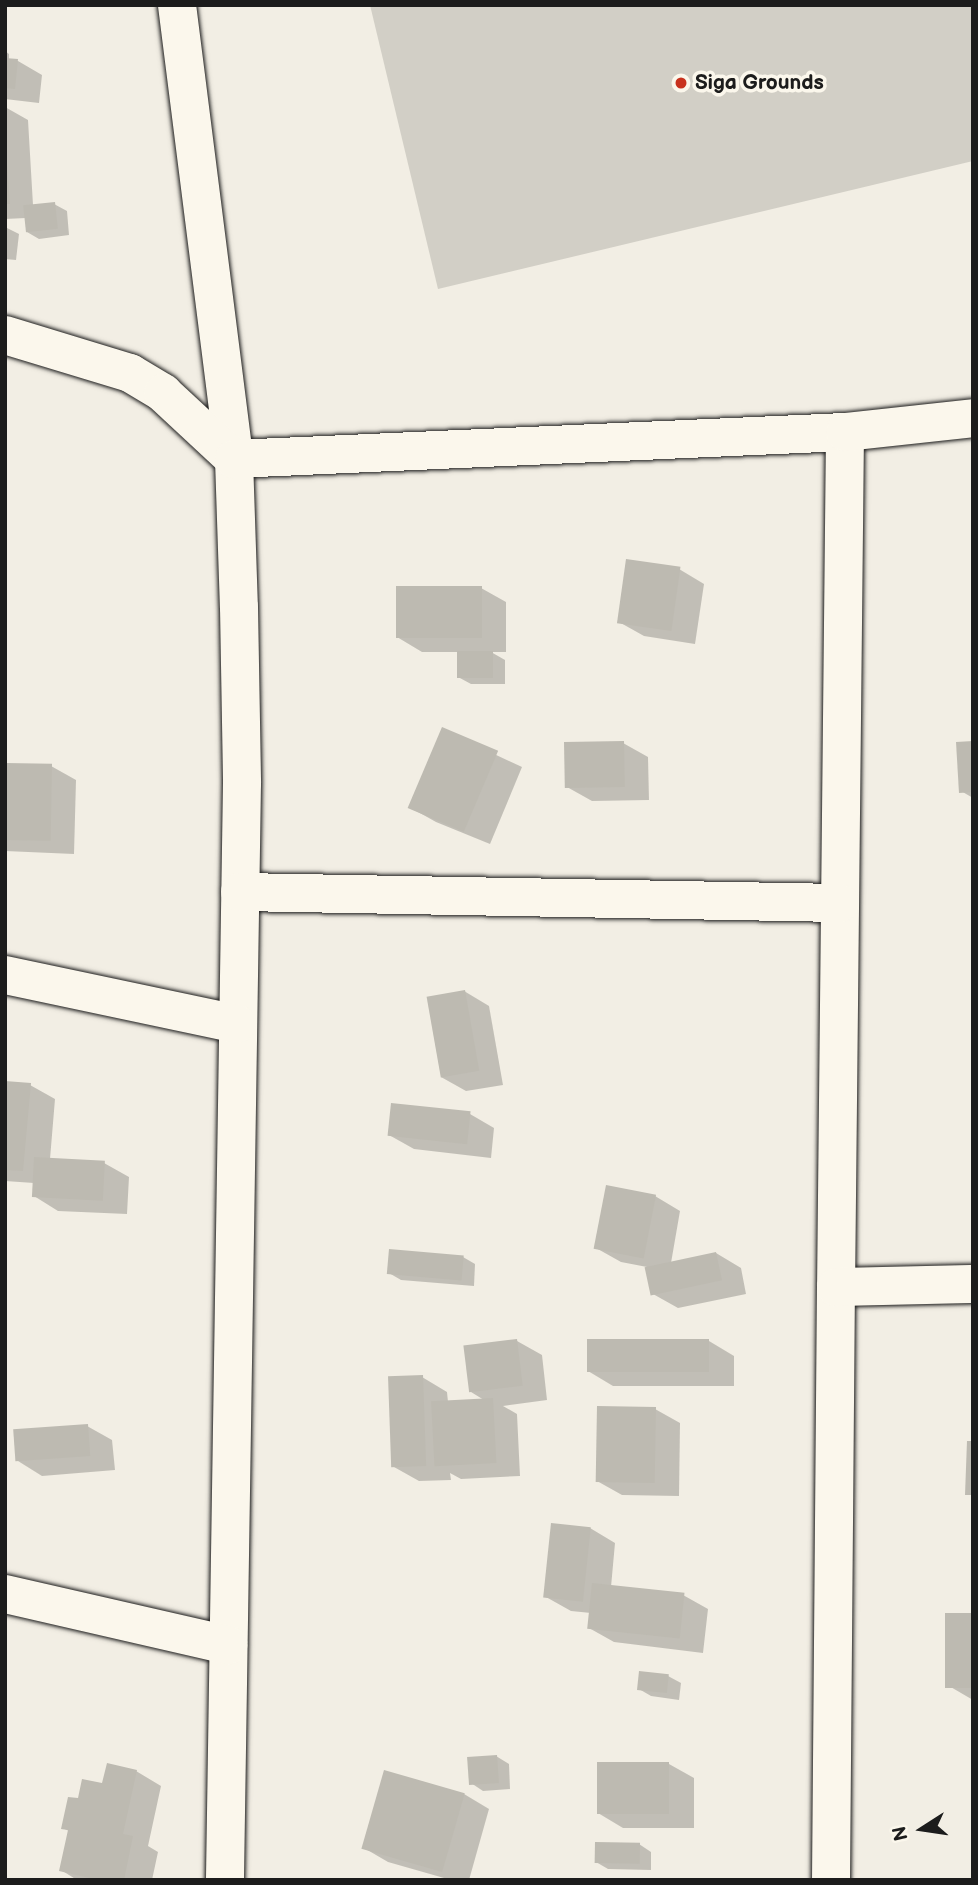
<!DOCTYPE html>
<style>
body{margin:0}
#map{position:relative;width:978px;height:1885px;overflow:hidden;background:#f2eee4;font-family:"Balsamiq Sans",sans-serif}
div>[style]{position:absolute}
.green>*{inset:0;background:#d2cfc6}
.shadow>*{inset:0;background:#0003}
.building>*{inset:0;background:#bdbab1;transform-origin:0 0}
.roads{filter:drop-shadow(0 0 2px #1c1c1c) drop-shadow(0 0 2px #1c1c1c)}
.street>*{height:38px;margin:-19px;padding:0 19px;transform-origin:19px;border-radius:19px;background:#fbf7ec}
.dots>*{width:19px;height:19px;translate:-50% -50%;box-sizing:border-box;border:4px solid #fbf7ec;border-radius:50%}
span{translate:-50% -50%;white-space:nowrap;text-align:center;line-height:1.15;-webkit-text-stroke:7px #fbf7ec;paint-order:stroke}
.poi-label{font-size:21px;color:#1c1c1c;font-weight:700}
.left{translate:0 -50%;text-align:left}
.frame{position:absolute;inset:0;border:7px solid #1c1c1c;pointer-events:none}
.north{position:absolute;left:887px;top:1794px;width:70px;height:70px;-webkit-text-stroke:5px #fbf7ec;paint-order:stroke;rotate:258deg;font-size:19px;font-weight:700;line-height:28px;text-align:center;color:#1c1c1c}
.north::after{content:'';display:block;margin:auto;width:24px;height:32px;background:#1c1c1c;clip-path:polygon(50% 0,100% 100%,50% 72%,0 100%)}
</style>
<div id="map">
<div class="green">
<i style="clip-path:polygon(370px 5px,973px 5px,973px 161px,438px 289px)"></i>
</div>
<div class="shadow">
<i style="clip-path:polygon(5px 51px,9px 54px,9px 60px,18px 61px,42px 75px,39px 103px,5px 99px)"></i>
<i style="clip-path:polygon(5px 107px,28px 120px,33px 205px,54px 204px,67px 211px,69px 235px,39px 239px,27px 232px,26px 218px,5px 219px)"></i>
<i style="clip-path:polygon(5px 227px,19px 234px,16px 260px,5px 259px)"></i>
<i style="clip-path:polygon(679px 569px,704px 584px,695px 644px,644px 636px,619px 622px)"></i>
<i style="clip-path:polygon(481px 588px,506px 602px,506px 652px,491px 652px,505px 660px,505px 684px,471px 684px,458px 677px,458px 652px,422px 652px,397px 637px)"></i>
<i style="clip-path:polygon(443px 730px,522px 767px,490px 844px,436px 822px,411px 808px)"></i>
<i style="clip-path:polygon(623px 743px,648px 757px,649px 800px,592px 801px,567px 787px)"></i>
<i style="clip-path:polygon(973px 743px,973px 798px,961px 791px)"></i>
<i style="clip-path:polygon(5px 765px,51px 766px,76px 780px,74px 854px,5px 851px)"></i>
<i style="clip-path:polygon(464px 991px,489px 1006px,503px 1085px,466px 1091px,441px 1077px)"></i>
<i style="clip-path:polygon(5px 1082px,30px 1085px,55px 1099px,50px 1159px,104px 1163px,129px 1177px,127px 1214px,58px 1211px,34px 1196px,34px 1183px,5px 1181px)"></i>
<i style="clip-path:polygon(470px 1114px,494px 1128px,491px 1158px,414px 1149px,389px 1135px)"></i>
<i style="clip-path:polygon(655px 1196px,680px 1211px,671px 1263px,716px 1253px,741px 1268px,746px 1294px,678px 1308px,653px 1294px,647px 1267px,621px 1262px,596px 1248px)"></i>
<i style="clip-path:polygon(463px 1257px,475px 1264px,474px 1286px,401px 1280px,389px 1273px)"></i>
<i style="clip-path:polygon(517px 1341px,542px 1355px,547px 1400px,503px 1406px,517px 1414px,520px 1476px,461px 1479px,450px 1473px,451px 1480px,419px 1481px,394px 1467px,422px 1377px,447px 1392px,448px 1402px,484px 1400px,471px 1392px)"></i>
<i style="clip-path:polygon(709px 1341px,734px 1356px,734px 1386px,613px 1386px,588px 1371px)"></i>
<i style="clip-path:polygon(655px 1409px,680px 1423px,679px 1496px,622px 1495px,597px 1481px)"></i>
<i style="clip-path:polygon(87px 1426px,112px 1440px,115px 1470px,42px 1476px,18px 1461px)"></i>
<i style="clip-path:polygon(590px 1528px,615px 1543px,611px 1587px,683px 1595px,708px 1609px,703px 1653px,614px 1642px,589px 1628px,591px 1613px,571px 1611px,546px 1597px)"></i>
<i style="clip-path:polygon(973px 1615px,973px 1700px,949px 1686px)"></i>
<i style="clip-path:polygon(668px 1676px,681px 1683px,679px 1700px,651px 1696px,639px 1689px)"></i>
<i style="clip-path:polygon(496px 1756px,509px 1764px,510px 1789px,483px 1791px,471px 1783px)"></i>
<i style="clip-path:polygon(669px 1764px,694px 1778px,694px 1828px,623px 1828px,598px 1813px)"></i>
<i style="clip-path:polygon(136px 1771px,161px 1786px,148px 1846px,158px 1852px,152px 1880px,77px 1880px,61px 1870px,69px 1831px,63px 1828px,104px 1785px)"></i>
<i style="clip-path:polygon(464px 1794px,489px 1809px,469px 1880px,451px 1880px,388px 1862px,364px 1848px)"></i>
<i style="clip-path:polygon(639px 1844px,651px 1852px,651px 1870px,608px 1869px,596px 1862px)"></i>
</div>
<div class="building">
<i style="clip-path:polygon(5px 58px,18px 59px,15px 89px,5px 88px)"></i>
<i style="clip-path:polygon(5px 164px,7px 164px,10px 204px,5px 204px)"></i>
<i style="left:55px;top:202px;width:27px;height:32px;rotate:84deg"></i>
<i style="left:626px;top:559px;width:55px;height:65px;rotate:8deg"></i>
<i style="left:396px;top:586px;width:86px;height:52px"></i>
<i style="left:457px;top:651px;width:36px;height:27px"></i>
<i style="left:442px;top:727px;width:61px;height:88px;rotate:23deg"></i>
<i style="left:624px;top:741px;width:46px;height:60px;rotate:89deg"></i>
<i style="clip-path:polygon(973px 741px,973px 792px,959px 793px,956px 742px)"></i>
<i style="left:5px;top:763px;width:47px;height:77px;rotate:1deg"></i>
<i style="left:465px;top:990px;width:82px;height:39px;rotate:80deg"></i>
<i style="clip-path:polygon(5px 1081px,31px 1083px,23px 1171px,5px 1170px)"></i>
<i style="left:391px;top:1103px;width:80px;height:33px;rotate:6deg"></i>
<i style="left:34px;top:1157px;width:71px;height:40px;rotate:3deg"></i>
<i style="left:606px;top:1185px;width:51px;height:65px;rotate:11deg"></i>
<i style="left:389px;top:1249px;width:75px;height:25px;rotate:5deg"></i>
<i style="left:716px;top:1252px;width:29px;height:73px;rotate:78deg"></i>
<i style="left:517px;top:1339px;width:47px;height:54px;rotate:83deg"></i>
<i style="left:587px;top:1339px;width:122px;height:33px"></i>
<i style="left:423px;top:1375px;width:91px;height:35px;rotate:88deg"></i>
<i style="left:493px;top:1398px;width:65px;height:62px;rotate:87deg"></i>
<i style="left:597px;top:1406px;width:59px;height:76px;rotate:1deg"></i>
<i style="left:88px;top:1424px;width:32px;height:75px;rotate:86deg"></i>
<i style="clip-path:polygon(967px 1441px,973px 1441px,973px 1495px,965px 1495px)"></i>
<i style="left:551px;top:1523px;width:40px;height:75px;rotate:6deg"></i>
<i style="left:592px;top:1583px;width:93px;height:46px;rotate:6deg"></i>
<i style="left:945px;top:1613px;width:28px;height:75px"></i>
<i style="left:639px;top:1671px;width:30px;height:19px;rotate:6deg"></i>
<i style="left:497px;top:1755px;width:28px;height:30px;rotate:86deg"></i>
<i style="left:597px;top:1762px;width:72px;height:52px"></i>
<i style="clip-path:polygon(107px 1763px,137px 1770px,123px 1834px,133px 1836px,124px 1880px,98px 1880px,59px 1871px,68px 1830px,61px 1829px,68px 1797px,78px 1798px,82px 1779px,102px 1783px)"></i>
<i style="left:384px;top:1770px;width:84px;height:82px;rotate:16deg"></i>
<i style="left:595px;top:1842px;width:45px;height:21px;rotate:1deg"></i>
</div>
<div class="roads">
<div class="street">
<i style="left:177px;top:5px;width:458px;rotate:82.8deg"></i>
<i style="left:234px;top:459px;width:148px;rotate:88.1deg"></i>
<i style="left:239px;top:607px;width:176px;rotate:89deg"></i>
<i style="left:242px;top:783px;width:1097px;rotate:90.89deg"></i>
<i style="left:5px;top:335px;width:131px;rotate:16.9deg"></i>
<i style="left:130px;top:373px;width:39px;rotate:31deg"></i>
<i style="left:163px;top:393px;width:97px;rotate:42.9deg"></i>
<i style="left:234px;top:459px;width:612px;rotate:-2.53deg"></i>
<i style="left:845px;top:432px;width:855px;rotate:90.6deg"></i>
<i style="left:845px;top:432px;width:129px;rotate:-6.2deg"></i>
<i style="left:240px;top:892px;width:600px;rotate:1.05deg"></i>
<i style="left:5px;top:975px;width:237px;rotate:11.9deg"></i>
<i style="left:5px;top:1594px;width:229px;rotate:12.9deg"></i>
<i style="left:831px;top:1880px;width:593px;rotate:-89.52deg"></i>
<i style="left:836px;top:1287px;width:137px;rotate:-1.3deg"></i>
</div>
</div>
<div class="dots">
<i style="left:681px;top:83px;background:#c8321e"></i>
</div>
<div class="poi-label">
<span class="left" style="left:695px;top:83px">Siga Grounds</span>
</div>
<div class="frame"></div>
<div class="north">N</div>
</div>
